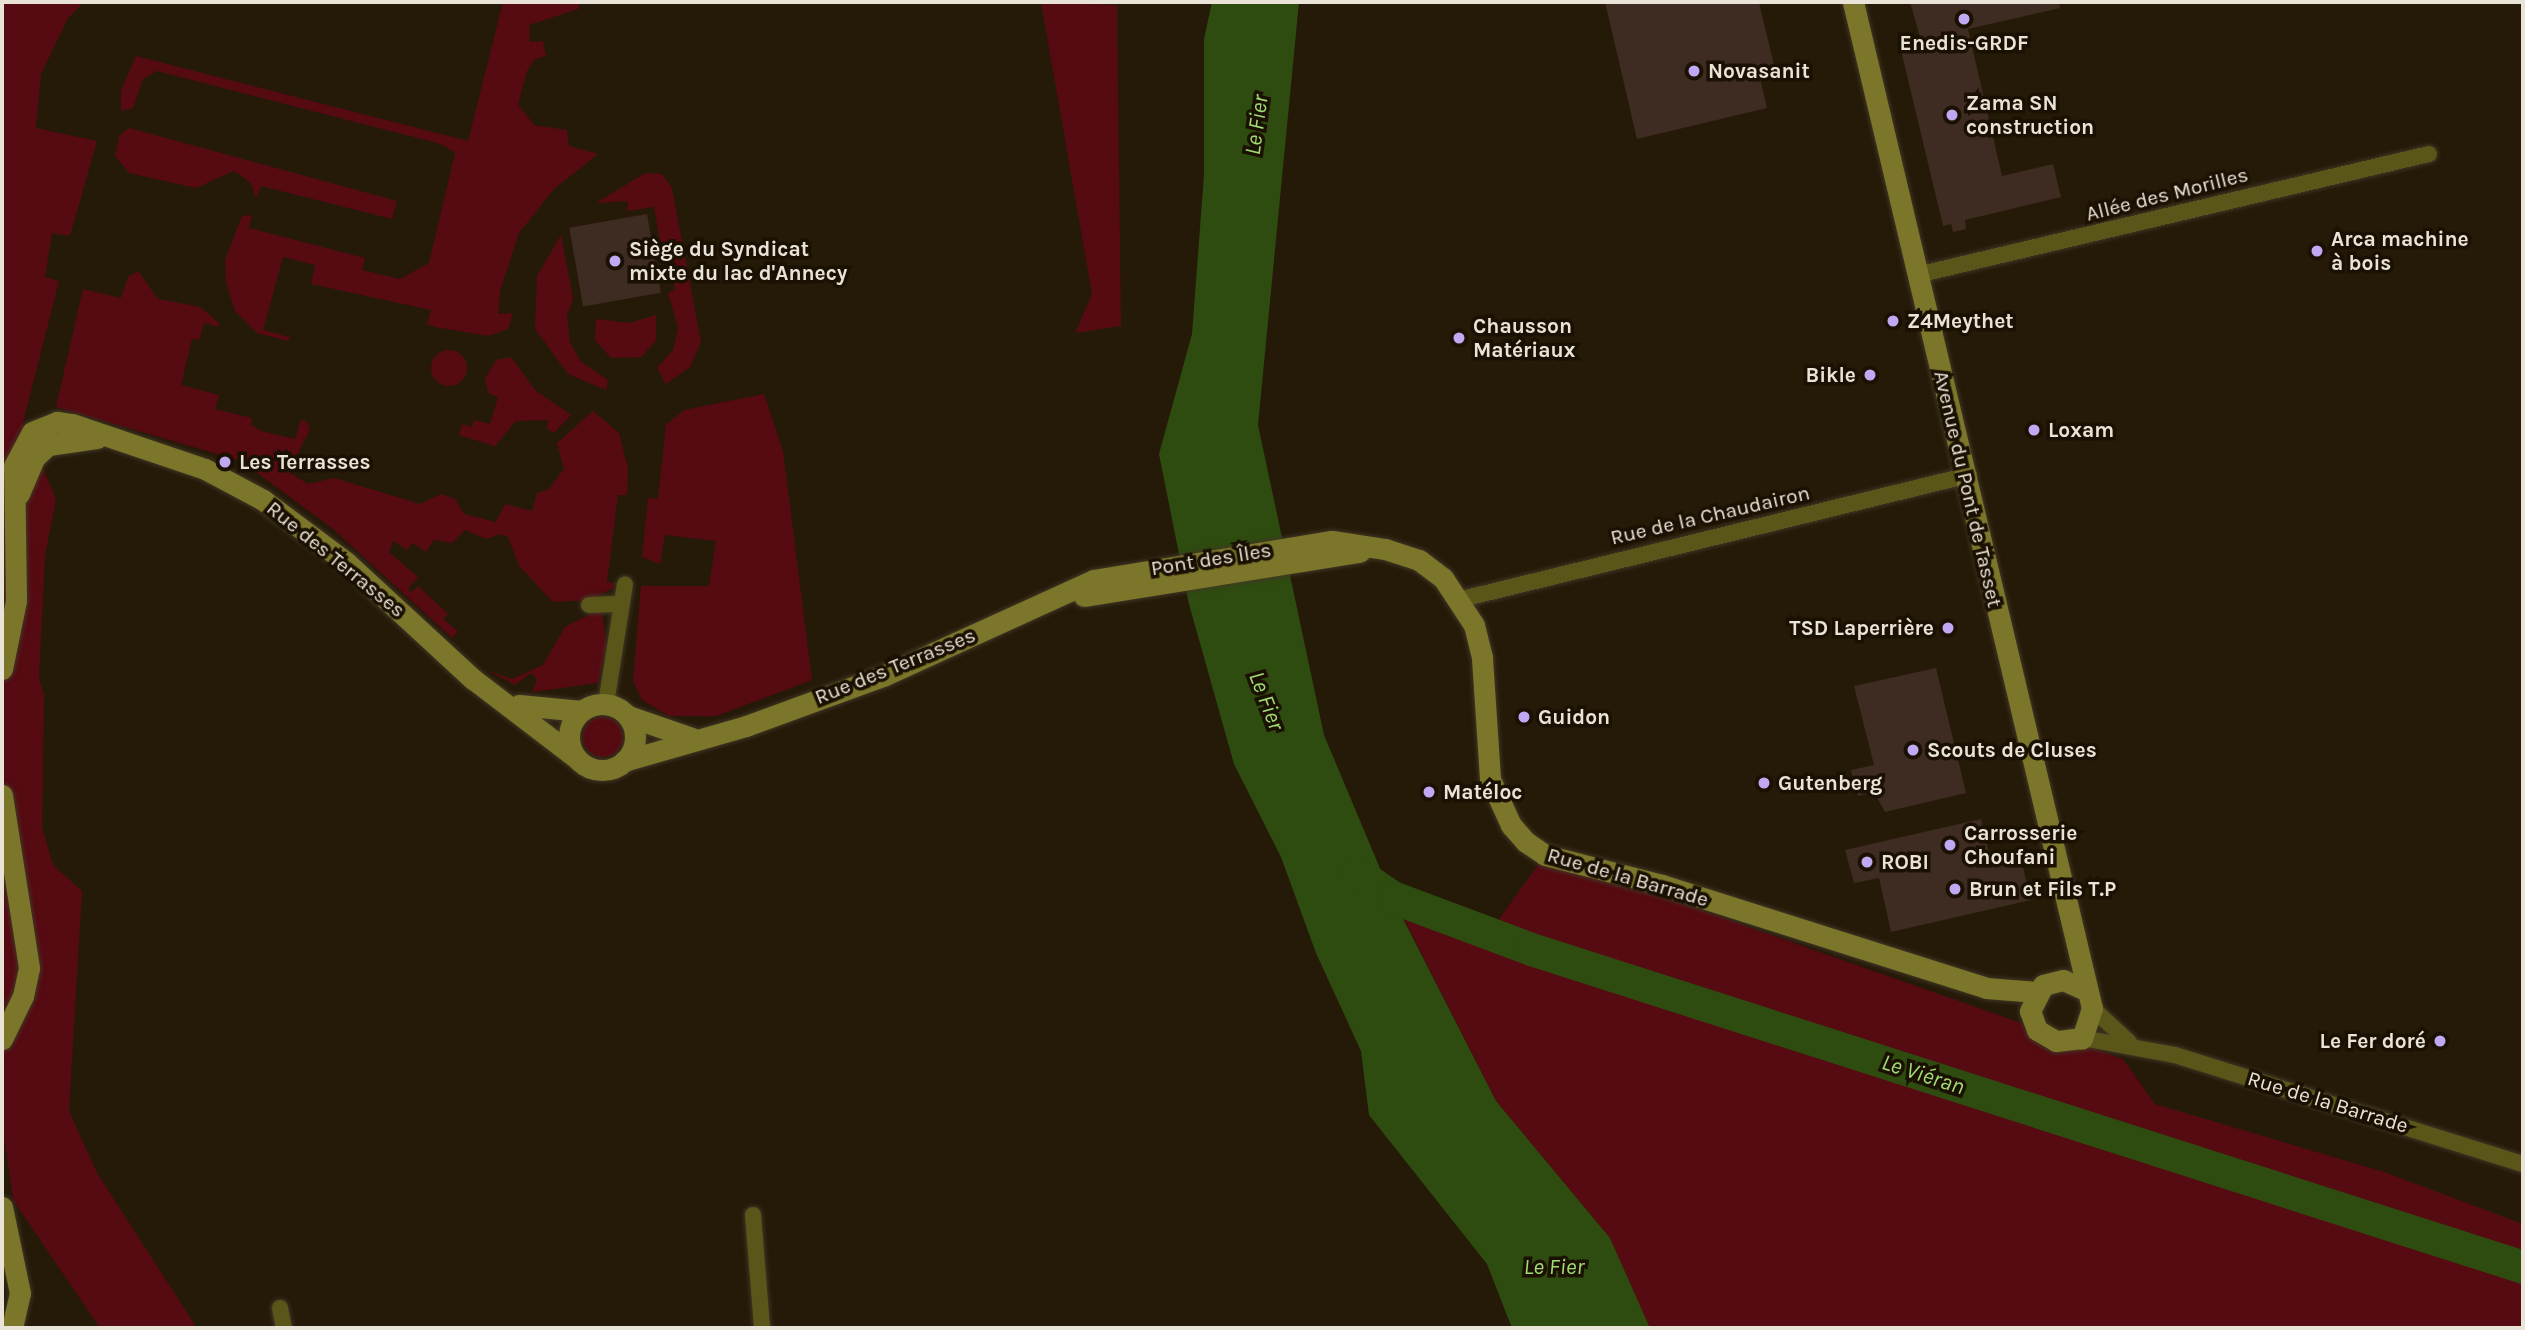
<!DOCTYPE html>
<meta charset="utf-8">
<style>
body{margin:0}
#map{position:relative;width:2525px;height:1330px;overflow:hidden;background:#251a08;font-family:Karla,sans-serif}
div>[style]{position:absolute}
.green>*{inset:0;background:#560a12}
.round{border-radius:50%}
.water>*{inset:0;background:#2e4c10}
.river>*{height:33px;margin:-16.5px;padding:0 16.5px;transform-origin:16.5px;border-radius:16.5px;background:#2e4c10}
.building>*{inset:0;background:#3e2b21;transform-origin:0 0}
.roads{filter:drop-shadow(0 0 2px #413625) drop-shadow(0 0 2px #413625)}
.street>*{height:16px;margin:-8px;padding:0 8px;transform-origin:8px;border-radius:8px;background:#5a561a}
.secondary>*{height:21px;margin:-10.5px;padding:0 10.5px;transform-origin:10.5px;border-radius:10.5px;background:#7c762b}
.secondary>.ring{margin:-10.5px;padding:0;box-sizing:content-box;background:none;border:21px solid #7c762b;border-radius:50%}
.dots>*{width:19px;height:19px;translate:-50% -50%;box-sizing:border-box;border:4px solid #1b1102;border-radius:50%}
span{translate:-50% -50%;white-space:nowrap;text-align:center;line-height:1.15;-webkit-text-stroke:7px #1b1102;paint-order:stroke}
.poi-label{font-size:21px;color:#eae3d8;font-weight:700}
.left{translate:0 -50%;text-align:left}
.right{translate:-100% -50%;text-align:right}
.street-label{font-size:21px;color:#eae3d8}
.water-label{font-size:23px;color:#a0db74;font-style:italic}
.frame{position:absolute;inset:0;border:4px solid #eae3d8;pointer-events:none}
</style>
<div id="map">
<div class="green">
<i style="clip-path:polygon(2px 2px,84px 2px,68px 18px,41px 74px,36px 128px,97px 141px,70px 236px,52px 233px,45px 277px,59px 281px,23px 423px,56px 499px,45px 555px,39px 679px,44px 694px,42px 827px,53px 865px,82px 891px,69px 1111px,97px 1173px,197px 1328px,100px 1328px,13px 1200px,2px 1122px)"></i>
<i style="clip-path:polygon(503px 2px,580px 2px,578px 9px,529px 25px,530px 42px,543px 41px,546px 56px,535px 59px,527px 71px,518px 104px,534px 125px,567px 130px,569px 146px,598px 154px,554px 189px,519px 233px,500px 291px,498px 314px,513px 313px,508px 329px,488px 336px,435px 327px,427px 324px,431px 310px,311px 284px,315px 265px,283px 257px,263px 330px,290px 337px,288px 341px,257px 333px,235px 311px,226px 282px,225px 260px,242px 216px,252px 215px,249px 228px,365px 258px,362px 270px,400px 279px,429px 263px,455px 153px,441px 144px,157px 71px,143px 79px,133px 108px,121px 111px,121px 90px,136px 56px,468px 141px)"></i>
<i style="clip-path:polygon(1041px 2px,1117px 5px,1121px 326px,1075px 333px,1092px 294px)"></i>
<i style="clip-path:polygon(129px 128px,397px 201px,392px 219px,261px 186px,256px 199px,251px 183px,234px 171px,196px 188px,129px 173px,115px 156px,119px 136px)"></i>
<i style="clip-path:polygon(645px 173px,662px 174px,672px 188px,701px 342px,690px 367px,666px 384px,657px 368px,673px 350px,678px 328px,668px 293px,675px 290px,669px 252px,662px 253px,654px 207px,627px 211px,628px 201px,596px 203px)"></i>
<i style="clip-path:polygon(561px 235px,573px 299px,567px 316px,570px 342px,580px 361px,608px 380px,606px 390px,568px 374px,535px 329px,537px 276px)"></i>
<i style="clip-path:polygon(138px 271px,158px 299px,200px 307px,218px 322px,220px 327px,204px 323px,199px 340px,192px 339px,181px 385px,219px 395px,215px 409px,252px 418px,251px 425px,261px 431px,295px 439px,301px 420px,306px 421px,310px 429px,289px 472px,308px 484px,334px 478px,420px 504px,441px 494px,455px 499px,464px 514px,496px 522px,505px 504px,532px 511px,537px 493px,548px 490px,564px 469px,557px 443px,593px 411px,619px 433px,628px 468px,627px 495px,618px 495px,607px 582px,614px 583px,613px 588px,590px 600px,553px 602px,519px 566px,508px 537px,501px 534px,486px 539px,465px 530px,452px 543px,434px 540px,426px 552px,413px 543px,407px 550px,393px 541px,389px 552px,418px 577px,408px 589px,412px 592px,418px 586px,448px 614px,443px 619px,458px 631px,452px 638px,333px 529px,241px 461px,56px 407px,83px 289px,121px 298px,128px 277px)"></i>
<i style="clip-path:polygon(656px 315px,656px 341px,641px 357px,611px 358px,595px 340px,596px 319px,629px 323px)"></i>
<i class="round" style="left:431px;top:350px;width:36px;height:36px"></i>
<i style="clip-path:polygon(511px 357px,535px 390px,571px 415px,554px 433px,547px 429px,548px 420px,516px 421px,495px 446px,459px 435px,462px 424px,472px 427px,474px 420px,490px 424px,498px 397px,488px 393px,485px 379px,496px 360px)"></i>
<i style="clip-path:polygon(764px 394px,783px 451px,812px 680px,716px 716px,669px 716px,642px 700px,633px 681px,641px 586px,709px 586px,716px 541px,665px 535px,660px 564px,642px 557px,648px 498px,658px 499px,666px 425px,684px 410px)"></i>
<i style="clip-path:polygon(596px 611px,602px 614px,607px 645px,598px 683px,532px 692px,537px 679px,531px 673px,515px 685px,487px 670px,512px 679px,543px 665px,565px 627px)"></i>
<i class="round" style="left:583px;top:717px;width:40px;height:40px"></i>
<i style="clip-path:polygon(1545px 855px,2123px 1059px,2155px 1104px,2384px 1172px,2523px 1224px,2523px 1328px,1650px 1328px,1610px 1238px,1496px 1101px,1395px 901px,1490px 932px)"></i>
</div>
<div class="water">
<i style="clip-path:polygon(1212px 2px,1299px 2px,1258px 425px,1324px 735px,1392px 897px,1496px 1101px,1610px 1238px,1650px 1328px,1512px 1328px,1487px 1264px,1369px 1115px,1361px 1051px,1316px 953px,1281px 857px,1234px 764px,1189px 604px,1159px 454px,1192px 334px,1204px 175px,1204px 39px)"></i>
</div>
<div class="river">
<i style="left:1354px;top:871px;width:46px;rotate:34.4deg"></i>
<i style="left:1392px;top:897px;width:148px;rotate:20.5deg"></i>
<i style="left:1531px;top:949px;width:1042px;rotate:17.77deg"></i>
</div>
<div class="building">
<i style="clip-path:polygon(1605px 2px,1759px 3px,1775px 69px,1759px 73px,1767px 108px,1637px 139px)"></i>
<i style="clip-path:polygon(1910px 2px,2059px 2px,2060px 8px,1968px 29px,2002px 176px,2053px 164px,2061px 197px,1965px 220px,1966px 229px,1953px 232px,1951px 224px,1943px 226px,1899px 42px,1920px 37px)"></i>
<i style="left:647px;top:214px;width:80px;height:79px;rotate:80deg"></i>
<i style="clip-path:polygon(1936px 668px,1966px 793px,1885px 812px,1874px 792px,1858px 796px,1851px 770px,1874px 765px,1854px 686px)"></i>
<i style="clip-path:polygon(1981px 819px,1992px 866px,2021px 859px,2031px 900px,1891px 932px,1879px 878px,1854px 883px,1845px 850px)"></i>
</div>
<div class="roads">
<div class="street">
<i style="left:1917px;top:275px;width:526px;rotate:-13.3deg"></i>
<i style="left:1462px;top:599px;width:522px;rotate:-13.74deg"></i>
<i style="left:589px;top:605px;width:33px;rotate:-2deg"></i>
<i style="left:606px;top:704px;width:121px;rotate:-81deg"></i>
<i style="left:2092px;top:1008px;width:50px;rotate:42.6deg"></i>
<i style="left:2082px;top:1038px;width:95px;rotate:10.4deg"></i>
<i style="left:2175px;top:1055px;width:365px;rotate:17.4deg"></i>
<i style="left:753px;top:1215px;width:113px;rotate:85.4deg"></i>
<i style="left:280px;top:1308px;width:20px;rotate:79deg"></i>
</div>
<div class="secondary">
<i style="left:1853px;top:2px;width:1034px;rotate:76.64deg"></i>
<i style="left:2092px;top:1008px;width:32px;rotate:108deg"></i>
<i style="left:2082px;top:1038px;width:26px;rotate:173deg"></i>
<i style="left:2056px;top:1041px;width:22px;rotate:-150deg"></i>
<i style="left:2037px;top:1030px;width:20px;rotate:-110deg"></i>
<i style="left:2030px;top:1011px;width:29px;rotate:-63deg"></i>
<i style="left:2043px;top:985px;width:21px;rotate:-14deg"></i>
<i style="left:2063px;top:980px;width:22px;rotate:24deg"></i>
<i style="left:19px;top:494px;width:39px;rotate:-67deg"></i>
<i style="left:34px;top:458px;width:19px;rotate:-43deg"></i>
<i style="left:48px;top:445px;width:49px;rotate:-8.1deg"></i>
<i style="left:1084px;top:596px;width:279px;rotate:-9.1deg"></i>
<i style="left:2px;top:669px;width:69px;rotate:-78.4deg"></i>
<i style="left:16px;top:601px;width:135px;rotate:-90.8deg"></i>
<i style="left:14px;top:466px;width:38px;rotate:-62deg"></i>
<i style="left:32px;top:432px;width:27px;rotate:-22deg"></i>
<i style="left:57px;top:422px;width:15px;rotate:8deg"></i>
<i style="left:72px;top:424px;width:140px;rotate:18.7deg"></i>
<i style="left:205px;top:469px;width:66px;rotate:28.1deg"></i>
<i style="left:263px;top:500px;width:104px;rotate:36.8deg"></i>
<i style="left:346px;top:562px;width:173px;rotate:42.7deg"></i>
<i style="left:473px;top:679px;width:128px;rotate:37.4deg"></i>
<i class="ring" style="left:569px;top:704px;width:45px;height:45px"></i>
<i style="left:519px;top:705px;width:63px;rotate:5.4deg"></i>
<i style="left:628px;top:716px;width:68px;rotate:19deg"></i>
<i style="left:624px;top:761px;width:127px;rotate:-16deg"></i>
<i style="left:746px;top:726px;width:148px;rotate:-20.1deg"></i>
<i style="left:885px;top:675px;width:229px;rotate:-24.5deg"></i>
<i style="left:1093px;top:580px;width:242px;rotate:-9.3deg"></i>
<i style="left:1332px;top:541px;width:54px;rotate:8.6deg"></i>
<i style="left:1385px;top:549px;width:36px;rotate:18deg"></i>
<i style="left:1419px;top:560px;width:30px;rotate:37deg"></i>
<i style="left:1443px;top:578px;width:56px;rotate:56.6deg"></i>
<i style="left:1474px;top:625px;width:34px;rotate:76deg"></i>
<i style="left:1482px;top:658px;width:121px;rotate:86.2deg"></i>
<i style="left:1490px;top:779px;width:51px;rotate:65.5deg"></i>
<i style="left:1511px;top:825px;width:23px;rotate:49deg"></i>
<i style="left:1526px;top:842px;width:23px;rotate:34deg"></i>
<i style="left:1545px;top:855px;width:121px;rotate:14.4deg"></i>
<i style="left:1662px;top:885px;width:340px;rotate:17.6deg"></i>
<i style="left:1986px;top:988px;width:51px;rotate:4.5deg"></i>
<i style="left:2px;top:795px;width:175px;rotate:81.1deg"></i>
<i style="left:29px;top:968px;width:29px;rotate:102deg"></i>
<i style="left:23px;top:996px;width:48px;rotate:116deg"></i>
<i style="left:2px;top:1207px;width:88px;rotate:78.2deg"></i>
<i style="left:20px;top:1293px;width:36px;rotate:103deg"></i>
</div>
</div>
<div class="dots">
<i style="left:1964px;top:19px;background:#c1a8f3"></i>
<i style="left:1694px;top:71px;background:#c1a8f3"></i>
<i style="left:1952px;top:115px;background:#c1a8f3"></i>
<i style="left:2317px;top:251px;background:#c1a8f3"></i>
<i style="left:615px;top:261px;background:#c1a8f3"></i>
<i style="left:1893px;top:321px;background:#c1a8f3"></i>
<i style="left:1459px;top:338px;background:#c1a8f3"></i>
<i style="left:1870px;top:375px;background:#c1a8f3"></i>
<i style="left:2034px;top:430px;background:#c1a8f3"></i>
<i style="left:225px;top:462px;background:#c1a8f3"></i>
<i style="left:1948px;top:628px;background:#c1a8f3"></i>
<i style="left:1524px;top:717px;background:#c1a8f3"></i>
<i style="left:1913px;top:750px;background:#c1a8f3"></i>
<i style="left:1764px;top:783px;background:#c1a8f3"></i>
<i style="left:1429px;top:792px;background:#c1a8f3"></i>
<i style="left:1950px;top:845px;background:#c1a8f3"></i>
<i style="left:1867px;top:862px;background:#c1a8f3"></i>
<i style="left:1955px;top:889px;background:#c1a8f3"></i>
<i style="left:2440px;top:1041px;background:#c1a8f3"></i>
</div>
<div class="poi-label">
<span style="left:1964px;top:43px">Enedis-GRDF</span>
<span class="left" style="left:1708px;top:71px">Novasanit</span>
<span class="left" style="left:1966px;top:115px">Zama SN<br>construction</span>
<span class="left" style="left:2331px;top:251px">Arca machine<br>à bois</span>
<span class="left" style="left:629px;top:261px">Siège du Syndicat<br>mixte du lac d'Annecy</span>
<span class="left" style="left:1907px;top:321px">Z4Meythet</span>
<span class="left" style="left:1473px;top:338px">Chausson<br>Matériaux</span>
<span class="right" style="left:1856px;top:375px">Bikle</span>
<span class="left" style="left:2048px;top:430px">Loxam</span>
<span class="left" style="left:239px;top:462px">Les Terrasses</span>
<span class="right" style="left:1934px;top:628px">TSD Laperrière</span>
<span class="left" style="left:1538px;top:717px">Guidon</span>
<span class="left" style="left:1927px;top:750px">Scouts de Cluses</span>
<span class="left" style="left:1778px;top:783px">Gutenberg</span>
<span class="left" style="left:1443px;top:792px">Matéloc</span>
<span class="left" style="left:1964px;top:845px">Carrosserie<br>Choufani</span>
<span class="left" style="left:1881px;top:862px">ROBI</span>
<span class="left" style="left:1969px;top:889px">Brun et Fils T.P</span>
<span class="right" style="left:2426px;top:1041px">Le Fer doré</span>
</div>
<div class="street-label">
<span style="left:2167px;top:194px;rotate:-14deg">Allée des Morilles</span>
<span style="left:1968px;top:489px;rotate:77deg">Avenue du Pont de Tasset</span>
<span style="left:1710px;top:515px;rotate:-13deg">Rue de la Chaudairon</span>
<span style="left:336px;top:559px;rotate:39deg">Rue des Terrasses</span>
<span style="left:1211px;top:559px;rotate:-9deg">Pont des Îles</span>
<span style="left:895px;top:666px;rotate:-22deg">Rue des Terrasses</span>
<span style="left:1628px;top:877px;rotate:16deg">Rue de la Barrade</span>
<span style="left:2328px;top:1102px;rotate:17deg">Rue de la Barrade</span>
</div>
<div class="water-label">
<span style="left:1257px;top:125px;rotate:-82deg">Le Fier</span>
<span style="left:1266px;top:701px;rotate:69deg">Le Fier</span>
<span style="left:1923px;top:1075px;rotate:18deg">Le Viéran</span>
<span style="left:1554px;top:1267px">Le Fier</span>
</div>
<div class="frame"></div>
</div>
